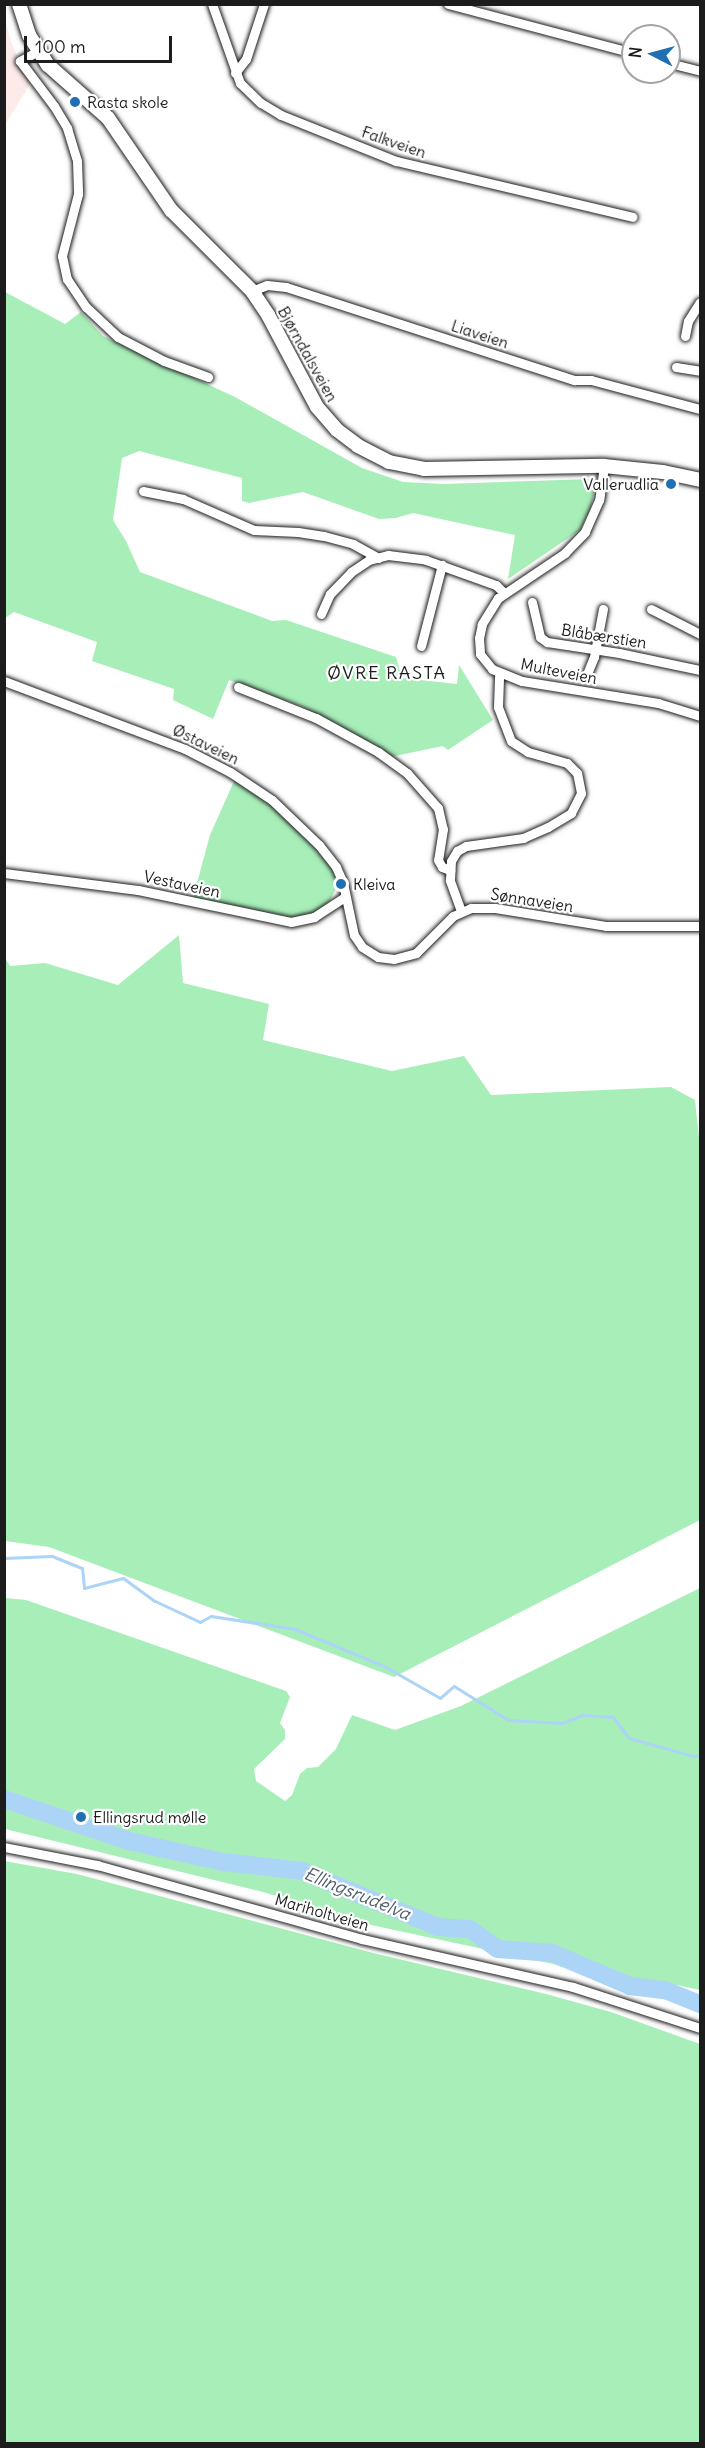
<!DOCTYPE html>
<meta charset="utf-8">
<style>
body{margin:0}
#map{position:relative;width:705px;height:2448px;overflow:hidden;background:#fff;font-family:Delius,sans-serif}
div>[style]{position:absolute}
.built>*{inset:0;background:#fdebea}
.green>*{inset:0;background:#a8eeb9}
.stream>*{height:3px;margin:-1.5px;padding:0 1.5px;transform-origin:1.5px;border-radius:1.5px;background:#acd4f6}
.river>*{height:18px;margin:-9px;padding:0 9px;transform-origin:9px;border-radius:9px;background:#acd4f6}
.roads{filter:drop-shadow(0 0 2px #1c1c1c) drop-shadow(0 0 2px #1c1c1c)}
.street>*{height:9px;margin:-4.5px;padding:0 4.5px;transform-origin:4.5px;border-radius:4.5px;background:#fff}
.secondary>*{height:14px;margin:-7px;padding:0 7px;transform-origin:7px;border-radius:7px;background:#fff}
.dots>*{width:16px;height:16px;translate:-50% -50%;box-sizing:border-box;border:3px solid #fff;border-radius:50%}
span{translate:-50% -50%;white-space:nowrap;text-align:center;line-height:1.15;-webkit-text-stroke:4.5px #fff;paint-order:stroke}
.poi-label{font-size:16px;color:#1c1c1c}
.left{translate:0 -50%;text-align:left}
.right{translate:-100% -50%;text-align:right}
.street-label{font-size:16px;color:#1c1c1c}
.neighbourhood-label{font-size:18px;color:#1c1c1c;letter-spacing:1.5px}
.water-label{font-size:18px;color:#4e5c68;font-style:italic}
.frame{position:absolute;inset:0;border:6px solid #1c1c1c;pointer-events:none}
.north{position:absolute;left:621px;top:24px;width:60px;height:60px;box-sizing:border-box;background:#fff;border:2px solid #a4a4a4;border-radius:50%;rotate:276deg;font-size:16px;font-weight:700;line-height:24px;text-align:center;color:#1c1c1c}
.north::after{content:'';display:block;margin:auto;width:21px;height:27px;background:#1f6fb2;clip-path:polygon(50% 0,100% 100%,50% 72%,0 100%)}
.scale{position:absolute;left:24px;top:36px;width:148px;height:27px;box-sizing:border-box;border:3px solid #1c1c1c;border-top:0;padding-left:8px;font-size:18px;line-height:21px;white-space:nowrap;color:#1c1c1c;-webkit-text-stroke:4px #fff;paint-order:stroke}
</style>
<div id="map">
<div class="built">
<i style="clip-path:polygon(4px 16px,11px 42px,30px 84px,5px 125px)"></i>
</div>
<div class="green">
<i style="clip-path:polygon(5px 292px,65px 324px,81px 312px,103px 336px,235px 397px,362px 468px,403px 482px,444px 484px,593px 479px,595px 488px,590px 510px,580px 530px,508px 579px,515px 535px,413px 513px,396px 518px,379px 519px,303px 492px,249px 503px,242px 501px,242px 478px,139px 451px,122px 458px,113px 520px,126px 541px,140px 572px,272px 621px,286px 620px,396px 657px,402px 678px,457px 684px,459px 665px,493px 720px,448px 750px,443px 746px,390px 757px,303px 707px,229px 680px,213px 719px,173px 700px,174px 689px,92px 661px,97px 642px,14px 612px,5px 618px)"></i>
<i style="clip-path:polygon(235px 779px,283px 813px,334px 870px,339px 883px,329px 902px,320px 910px,299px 918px,286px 918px,193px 898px,210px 835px)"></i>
<i style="clip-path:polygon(179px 935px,183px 983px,269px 1004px,263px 1040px,392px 1071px,464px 1056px,491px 1095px,671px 1087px,695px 1100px,700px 1147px,700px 1520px,394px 1677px,49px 1547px,5px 1541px,5px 958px,10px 966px,45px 963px,118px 985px)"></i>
<i style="clip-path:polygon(700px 1588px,700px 1990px,667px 1983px,609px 1981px,553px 1964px,371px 1925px,263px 1892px,5px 1829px,5px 1598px,26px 1600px,286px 1691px,290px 1697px,280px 1723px,285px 1730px,285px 1739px,254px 1769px,256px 1781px,285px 1801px,292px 1795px,300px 1774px,307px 1768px,318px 1767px,336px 1749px,352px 1715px,395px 1730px,461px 1706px)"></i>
<i style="clip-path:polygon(4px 1861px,77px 1874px,373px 1953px,546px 1994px,611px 2012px,700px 2044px,700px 2443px,5px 2443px)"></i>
</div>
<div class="stream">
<i style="left:4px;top:1558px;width:48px;rotate:-2.4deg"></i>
<i style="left:52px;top:1556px;width:32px;rotate:22deg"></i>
<i style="left:82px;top:1568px;width:20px;rotate:84deg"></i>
<i style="left:84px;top:1588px;width:40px;rotate:-14.4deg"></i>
<i style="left:123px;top:1578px;width:39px;rotate:36deg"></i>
<i style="left:155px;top:1601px;width:50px;rotate:25deg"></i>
<i style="left:200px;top:1622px;width:13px;rotate:-29deg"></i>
<i style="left:211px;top:1616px;width:85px;rotate:8.8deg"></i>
<i style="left:295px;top:1629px;width:96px;rotate:22.6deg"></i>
<i style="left:384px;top:1666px;width:64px;rotate:29.7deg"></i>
<i style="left:440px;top:1698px;width:18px;rotate:-41deg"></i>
<i style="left:454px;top:1686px;width:64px;rotate:32.2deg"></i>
<i style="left:508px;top:1720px;width:54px;rotate:3.2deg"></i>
<i style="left:562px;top:1723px;width:22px;rotate:-21deg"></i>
<i style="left:583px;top:1715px;width:30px;rotate:4deg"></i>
<i style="left:613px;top:1717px;width:26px;rotate:53deg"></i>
<i style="left:629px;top:1738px;width:66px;rotate:15.7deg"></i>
<i style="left:693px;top:1756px;width:7px;rotate:-8deg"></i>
</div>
<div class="river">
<i style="left:4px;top:1799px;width:132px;rotate:18.6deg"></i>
<i style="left:129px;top:1841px;width:96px;rotate:12.6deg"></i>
<i style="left:223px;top:1862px;width:80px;rotate:6.5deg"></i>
<i style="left:302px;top:1871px;width:147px;rotate:22.4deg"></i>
<i style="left:438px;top:1927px;width:32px;rotate:4deg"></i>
<i style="left:470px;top:1929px;width:34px;rotate:36deg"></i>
<i style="left:498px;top:1949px;width:54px;rotate:4.2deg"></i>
<i style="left:552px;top:1953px;width:85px;rotate:22.9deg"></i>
<i style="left:630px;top:1986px;width:35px;rotate:7deg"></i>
<i style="left:665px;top:1990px;width:38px;rotate:22deg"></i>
</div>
<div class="roads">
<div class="street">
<i style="left:212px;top:4px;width:84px;rotate:70.5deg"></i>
<i style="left:240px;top:83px;width:29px;rotate:44deg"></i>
<i style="left:261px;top:103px;width:23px;rotate:31deg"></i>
<i style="left:281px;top:115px;width:124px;rotate:21.8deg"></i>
<i style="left:396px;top:161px;width:243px;rotate:13.3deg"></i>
<i style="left:448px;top:4px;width:191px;rotate:14.8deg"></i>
<i style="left:38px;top:51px;width:21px;rotate:151deg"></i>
<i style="left:20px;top:61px;width:56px;rotate:52.9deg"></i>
<i style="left:54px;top:106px;width:26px;rotate:59deg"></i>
<i style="left:67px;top:128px;width:34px;rotate:73deg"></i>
<i style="left:77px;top:161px;width:33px;rotate:88deg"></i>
<i style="left:78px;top:194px;width:64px;rotate:104.5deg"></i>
<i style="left:62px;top:256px;width:24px;rotate:78deg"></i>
<i style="left:67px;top:279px;width:34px;rotate:56deg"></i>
<i style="left:86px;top:307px;width:44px;rotate:43.2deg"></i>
<i style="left:118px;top:337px;width:52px;rotate:27.6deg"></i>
<i style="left:164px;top:361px;width:47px;rotate:20deg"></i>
<i style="left:669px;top:63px;width:32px;rotate:14deg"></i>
<i style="left:235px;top:73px;width:18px;rotate:-52deg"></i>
<i style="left:246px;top:59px;width:58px;rotate:-71.9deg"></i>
<i style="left:252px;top:291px;width:16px;rotate:-22deg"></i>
<i style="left:267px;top:285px;width:19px;rotate:6deg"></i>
<i style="left:286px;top:287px;width:303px;rotate:17.9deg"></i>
<i style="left:574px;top:380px;width:17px"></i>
<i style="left:591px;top:380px;width:113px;rotate:14.9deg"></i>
<i style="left:685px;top:336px;width:15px;rotate:-79deg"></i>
<i style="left:688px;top:321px;width:22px;rotate:-58deg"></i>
<i style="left:676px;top:367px;width:24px;rotate:9deg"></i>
<i style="left:604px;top:466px;width:34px;rotate:98deg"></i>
<i style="left:599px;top:500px;width:35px;rotate:114deg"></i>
<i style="left:585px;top:532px;width:29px;rotate:134deg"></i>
<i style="left:565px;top:553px;width:81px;rotate:146.1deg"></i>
<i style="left:498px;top:598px;width:31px;rotate:122deg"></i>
<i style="left:482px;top:624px;width:14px;rotate:102deg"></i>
<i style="left:479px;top:638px;width:16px;rotate:86deg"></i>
<i style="left:480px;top:654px;width:19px;rotate:51deg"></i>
<i style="left:492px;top:669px;width:32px;rotate:22deg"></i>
<i style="left:522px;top:681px;width:138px;rotate:9.2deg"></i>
<i style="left:658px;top:703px;width:44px;rotate:17.2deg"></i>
<i style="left:143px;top:491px;width:41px;rotate:11.3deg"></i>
<i style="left:183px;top:499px;width:77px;rotate:23.6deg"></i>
<i style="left:254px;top:530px;width:44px;rotate:2.6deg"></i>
<i style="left:298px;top:532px;width:26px;rotate:9deg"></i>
<i style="left:324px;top:536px;width:30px;rotate:15deg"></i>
<i style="left:353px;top:544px;width:29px;rotate:29deg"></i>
<i style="left:532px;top:602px;width:36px;rotate:77deg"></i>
<i style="left:540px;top:637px;width:9px;rotate:36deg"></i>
<i style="left:547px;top:642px;width:73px;rotate:8.7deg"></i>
<i style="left:619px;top:653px;width:83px;rotate:11.9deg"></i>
<i style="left:651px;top:609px;width:55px;rotate:27deg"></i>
<i style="left:321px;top:614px;width:22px;rotate:-66deg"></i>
<i style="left:330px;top:594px;width:30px;rotate:-46deg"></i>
<i style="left:351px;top:572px;width:22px;rotate:-34deg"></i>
<i style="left:369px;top:560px;width:20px;rotate:-15deg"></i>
<i style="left:388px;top:555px;width:38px;rotate:7deg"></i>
<i style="left:426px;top:560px;width:74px;rotate:19.7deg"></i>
<i style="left:496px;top:585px;width:11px;rotate:45deg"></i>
<i style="left:421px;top:646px;width:84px;rotate:-75.5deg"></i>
<i style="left:587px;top:674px;width:18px;rotate:-68deg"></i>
<i style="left:594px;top:657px;width:49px;rotate:-79.4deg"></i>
<i style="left:4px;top:681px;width:193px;rotate:20.6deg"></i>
<i style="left:185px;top:749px;width:51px;rotate:27.1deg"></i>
<i style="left:230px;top:772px;width:50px;rotate:33.7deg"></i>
<i style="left:272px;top:800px;width:65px;rotate:43.8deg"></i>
<i style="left:319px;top:845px;width:28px;rotate:52deg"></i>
<i style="left:336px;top:867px;width:17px;rotate:66deg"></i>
<i style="left:343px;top:883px;width:53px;rotate:78.1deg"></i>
<i style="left:354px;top:935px;width:14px;rotate:56deg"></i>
<i style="left:362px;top:947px;width:19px;rotate:32deg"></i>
<i style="left:378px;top:957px;width:16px;rotate:7deg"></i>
<i style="left:394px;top:959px;width:23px;rotate:-15deg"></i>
<i style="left:416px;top:953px;width:52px;rotate:-45deg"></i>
<i style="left:453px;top:916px;width:20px;rotate:-24deg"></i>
<i style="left:471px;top:908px;width:24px"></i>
<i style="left:495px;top:908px;width:112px;rotate:9.2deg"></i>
<i style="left:606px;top:926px;width:94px"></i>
<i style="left:238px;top:687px;width:84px;rotate:21.7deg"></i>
<i style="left:316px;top:718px;width:71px;rotate:28.7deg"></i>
<i style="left:378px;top:752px;width:36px;rotate:36deg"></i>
<i style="left:407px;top:773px;width:47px;rotate:48.5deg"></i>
<i style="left:438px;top:808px;width:22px;rotate:77deg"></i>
<i style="left:443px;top:829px;width:31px;rotate:99deg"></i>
<i style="left:438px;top:860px;width:8px;rotate:60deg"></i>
<i style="left:442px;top:867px;width:9px;rotate:21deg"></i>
<i style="left:4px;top:873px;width:135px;rotate:7.2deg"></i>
<i style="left:138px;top:890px;width:156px;rotate:11.8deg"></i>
<i style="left:291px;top:922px;width:24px;rotate:-12deg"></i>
<i style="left:314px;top:917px;width:37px;rotate:-33deg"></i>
<i style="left:461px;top:911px;width:33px;rotate:-110deg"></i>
<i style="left:450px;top:880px;width:19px;rotate:-87deg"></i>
<i style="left:451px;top:861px;width:12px;rotate:-59deg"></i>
<i style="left:457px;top:851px;width:10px;rotate:-29deg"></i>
<i style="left:466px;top:846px;width:58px;rotate:-8deg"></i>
<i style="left:523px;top:838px;width:27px;rotate:-24deg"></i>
<i style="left:548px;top:827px;width:27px;rotate:-31deg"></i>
<i style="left:571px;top:813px;width:22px;rotate:-63deg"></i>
<i style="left:581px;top:793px;width:20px;rotate:-101deg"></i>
<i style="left:577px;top:773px;width:14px;rotate:-135deg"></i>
<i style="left:567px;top:763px;width:41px;rotate:-164.2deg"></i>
<i style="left:528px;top:752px;width:20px;rotate:-147deg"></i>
<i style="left:511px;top:741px;width:36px;rotate:-111deg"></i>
<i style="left:498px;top:707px;width:34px;rotate:-88deg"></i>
<i style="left:4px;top:1847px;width:95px;rotate:11deg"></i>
<i style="left:97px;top:1865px;width:275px;rotate:15.6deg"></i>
<i style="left:362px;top:1939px;width:216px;rotate:12.8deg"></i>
<i style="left:573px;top:1987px;width:133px;rotate:17.9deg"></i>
</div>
<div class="secondary">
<i style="left:19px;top:4px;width:33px;rotate:72deg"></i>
<i style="left:29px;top:35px;width:36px;rotate:58deg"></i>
<i style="left:48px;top:65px;width:80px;rotate:41.5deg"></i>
<i style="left:108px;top:118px;width:112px;rotate:55.6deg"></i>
<i style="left:171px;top:210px;width:115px;rotate:45deg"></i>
<i style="left:252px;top:291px;width:29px;rotate:56deg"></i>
<i style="left:268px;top:315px;width:104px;rotate:62deg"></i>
<i style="left:317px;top:407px;width:30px;rotate:49deg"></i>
<i style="left:337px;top:430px;width:26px;rotate:37deg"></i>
<i style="left:358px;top:446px;width:35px;rotate:27deg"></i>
<i style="left:389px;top:462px;width:36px;rotate:11deg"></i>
<i style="left:424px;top:469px;width:180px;rotate:-1deg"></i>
<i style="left:604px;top:466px;width:59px;rotate:5.8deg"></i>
<i style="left:663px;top:472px;width:38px;rotate:12deg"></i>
</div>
</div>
<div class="dots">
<i style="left:75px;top:102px;background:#1f6fb2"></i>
<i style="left:671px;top:484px;background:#1f6fb2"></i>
<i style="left:341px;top:884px;background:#1f6fb2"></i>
<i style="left:81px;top:1817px;background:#1f6fb2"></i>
</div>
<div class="poi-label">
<span class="left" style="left:87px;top:102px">Rasta skole</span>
<span class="right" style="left:659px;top:484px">Vallerudlia</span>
<span class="left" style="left:353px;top:884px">Kleiva</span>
<span class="left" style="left:93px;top:1817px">Ellingsrud mølle</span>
</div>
<div class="street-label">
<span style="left:394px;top:142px;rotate:19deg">Falkveien</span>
<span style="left:480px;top:334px;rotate:18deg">Liaveien</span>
<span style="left:308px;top:354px;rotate:61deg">Bjørndalsveien</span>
<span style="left:604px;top:636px;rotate:9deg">Blåbærstien</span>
<span style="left:559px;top:671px;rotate:11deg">Multeveien</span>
<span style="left:206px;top:744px;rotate:26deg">Østaveien</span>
<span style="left:182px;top:884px;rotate:12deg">Vestaveien</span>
<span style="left:532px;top:900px;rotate:9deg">Sønnaveien</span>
<span style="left:322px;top:1912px;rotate:16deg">Mariholtveien</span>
</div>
<div class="neighbourhood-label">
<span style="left:387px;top:673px">ØVRE RASTA</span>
</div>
<div class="water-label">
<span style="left:357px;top:1894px;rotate:22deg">Ellingsrudelva</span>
</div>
<div class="frame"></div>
<div class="north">N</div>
<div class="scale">100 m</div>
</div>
